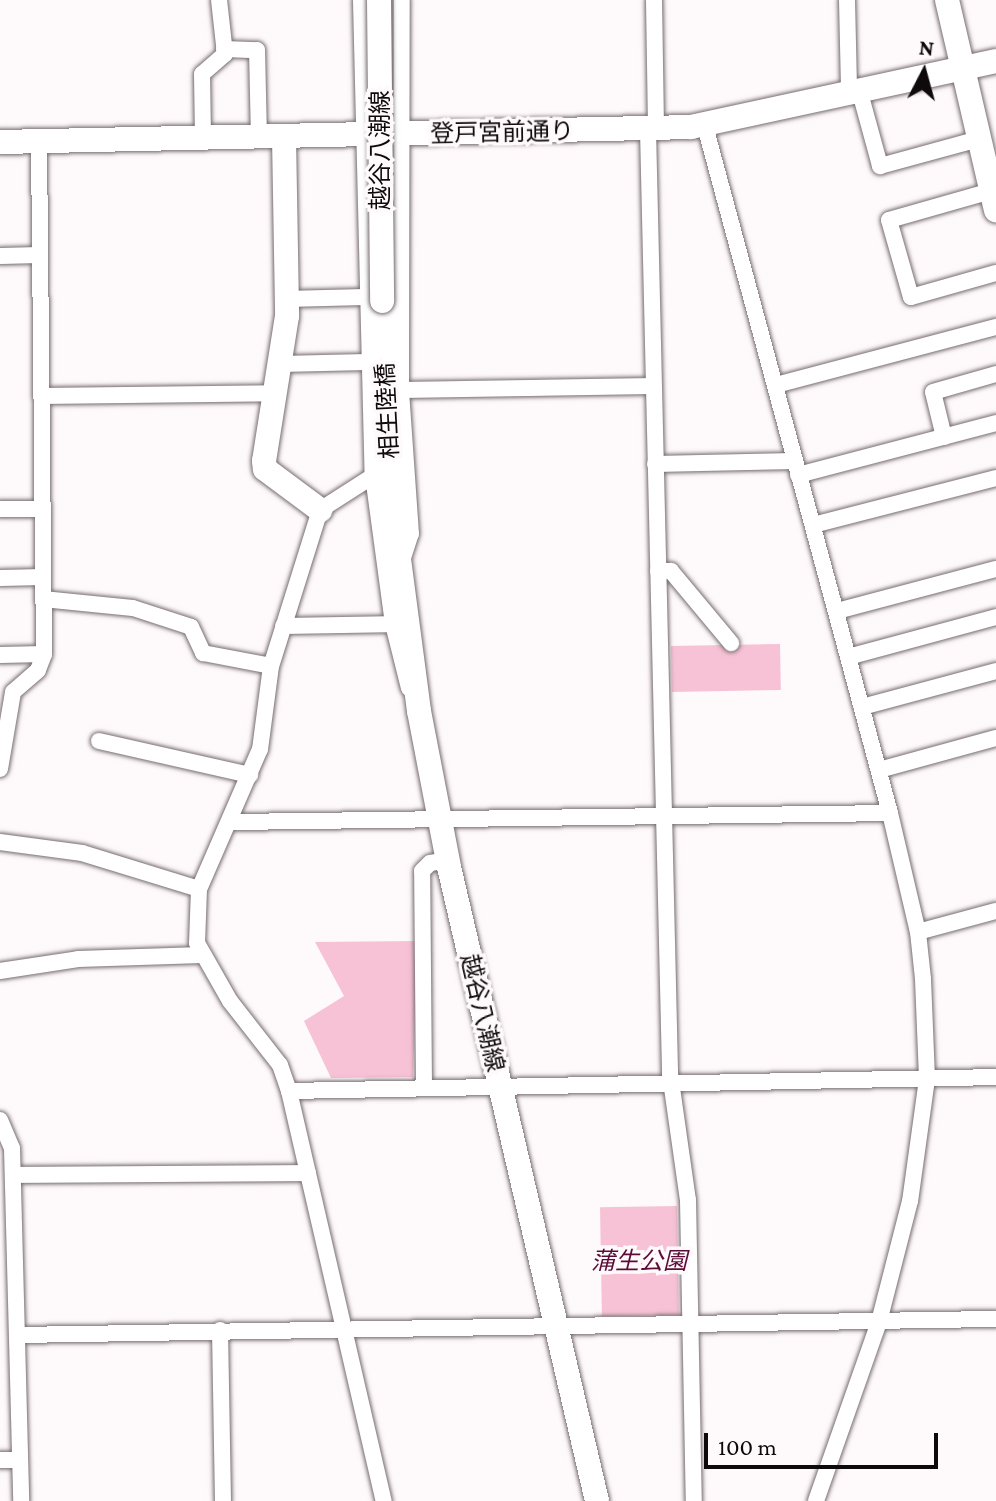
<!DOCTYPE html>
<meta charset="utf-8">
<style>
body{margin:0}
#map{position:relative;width:996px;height:1501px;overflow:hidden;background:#fef9fb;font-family:"Crimson Pro","Noto Sans JP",serif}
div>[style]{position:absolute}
.green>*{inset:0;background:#f7c2d6;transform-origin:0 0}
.roads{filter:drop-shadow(0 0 2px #766c6f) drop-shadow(0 0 2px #766c6f)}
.street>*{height:16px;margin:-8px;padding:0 8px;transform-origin:8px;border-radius:8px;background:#fff}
.secondary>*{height:24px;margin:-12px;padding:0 12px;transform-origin:12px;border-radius:12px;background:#fff}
.bridges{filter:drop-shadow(0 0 2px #766c6f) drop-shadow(0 0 2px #766c6f)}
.secondary-bridge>*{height:24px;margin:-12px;padding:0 12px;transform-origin:12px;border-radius:12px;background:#fff}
span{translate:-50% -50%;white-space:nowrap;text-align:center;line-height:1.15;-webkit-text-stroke:7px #fef9fb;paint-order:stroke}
.street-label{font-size:24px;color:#0e0a0b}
.park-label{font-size:24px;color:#5c0b36;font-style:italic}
.north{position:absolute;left:884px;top:32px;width:80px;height:80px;-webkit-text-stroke:6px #fef9fb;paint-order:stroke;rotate:6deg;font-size:22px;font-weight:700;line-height:32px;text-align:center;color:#0e0a0b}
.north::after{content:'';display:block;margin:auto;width:28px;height:36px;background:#0e0a0b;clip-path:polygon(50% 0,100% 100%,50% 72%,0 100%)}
.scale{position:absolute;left:704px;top:1433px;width:234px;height:36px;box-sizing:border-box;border:4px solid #0e0a0b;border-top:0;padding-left:10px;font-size:24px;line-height:28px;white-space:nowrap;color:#0e0a0b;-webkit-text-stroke:6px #fef9fb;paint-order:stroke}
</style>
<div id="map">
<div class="green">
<i style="left:780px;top:644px;width:46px;height:109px;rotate:89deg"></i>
<i style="clip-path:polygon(417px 941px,413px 1077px,331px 1078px,304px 1021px,344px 996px,315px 942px)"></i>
<i style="left:677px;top:1206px;width:109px;height:77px;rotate:89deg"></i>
</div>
<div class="roads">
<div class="street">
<i style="left:361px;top:0;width:476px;rotate:88.6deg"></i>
<i style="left:373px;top:476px;width:149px;rotate:82.3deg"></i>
<i style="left:393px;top:624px;width:66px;rotate:76deg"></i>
<i style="left:654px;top:0;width:130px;rotate:89.1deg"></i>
<i style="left:847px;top:0;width:91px;rotate:88.7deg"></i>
<i style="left:224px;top:49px;width:33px;rotate:2deg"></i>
<i style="left:257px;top:50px;width:87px;rotate:88.7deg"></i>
<i style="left:859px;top:89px;width:80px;rotate:74.7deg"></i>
<i style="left:880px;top:166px;width:103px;rotate:-15.3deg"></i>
<i style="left:705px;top:126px;width:711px;rotate:74.93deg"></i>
<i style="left:890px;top:813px;width:122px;rotate:76.8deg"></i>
<i style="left:918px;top:932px;width:47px;rotate:83.9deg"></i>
<i style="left:923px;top:979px;width:100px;rotate:87.7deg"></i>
<i style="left:927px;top:1079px;width:123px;rotate:97.9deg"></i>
<i style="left:910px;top:1201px;width:125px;rotate:104.4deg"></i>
<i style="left:879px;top:1322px;width:190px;rotate:109.4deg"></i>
<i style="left:648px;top:130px;width:944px;rotate:88.66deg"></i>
<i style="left:670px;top:1074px;width:127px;rotate:81.9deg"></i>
<i style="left:688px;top:1200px;width:301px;rotate:88.9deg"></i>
<i style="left:203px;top:137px;width:63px;rotate:-90.9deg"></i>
<i style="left:202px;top:74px;width:30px;rotate:-41deg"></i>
<i style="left:225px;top:54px;width:54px;rotate:-96.3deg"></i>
<i style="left:991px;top:191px;width:106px;rotate:164.1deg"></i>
<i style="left:889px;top:220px;width:80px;rotate:74.1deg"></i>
<i style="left:911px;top:297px;width:88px;rotate:-15.8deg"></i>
<i style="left:0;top:256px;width:40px;rotate:-1.4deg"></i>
<i style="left:286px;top:299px;width:79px;rotate:-1.5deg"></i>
<i style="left:280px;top:364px;width:87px;rotate:-1.3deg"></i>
<i style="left:776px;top:385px;width:228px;rotate:-14.8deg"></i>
<i style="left:401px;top:390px;width:252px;rotate:-0.9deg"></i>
<i style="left:41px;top:396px;width:234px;rotate:-0.7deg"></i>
<i style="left:944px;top:437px;width:46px;rotate:-103.7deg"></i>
<i style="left:933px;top:392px;width:66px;rotate:-15.9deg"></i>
<i style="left:655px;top:464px;width:139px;rotate:-1.2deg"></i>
<i style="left:798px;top:475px;width:205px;rotate:-14.7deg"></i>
<i style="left:373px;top:476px;width:63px;rotate:147.3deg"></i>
<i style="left:320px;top:510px;width:164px;rotate:107.4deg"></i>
<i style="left:271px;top:666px;width:84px;rotate:97.5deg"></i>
<i style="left:260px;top:749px;width:153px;rotate:113.5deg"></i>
<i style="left:199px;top:889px;width:54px;rotate:92.1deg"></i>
<i style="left:197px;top:943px;width:67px;rotate:60.4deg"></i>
<i style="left:230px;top:1001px;width:81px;rotate:52deg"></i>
<i style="left:280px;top:1065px;width:28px;rotate:71deg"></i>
<i style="left:289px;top:1091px;width:421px;rotate:77deg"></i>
<i style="left:0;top:509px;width:42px"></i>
<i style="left:813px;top:525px;width:189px;rotate:-14.4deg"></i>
<i style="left:401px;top:564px;width:32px;rotate:-72deg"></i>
<i style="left:411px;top:534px;width:144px;rotate:-94deg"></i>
<i style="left:401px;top:390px;width:390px;rotate:-89.9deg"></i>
<i style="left:658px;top:571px;width:13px"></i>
<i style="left:671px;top:571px;width:94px;rotate:50.2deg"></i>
<i style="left:0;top:578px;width:43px;rotate:-1.3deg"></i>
<i style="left:43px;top:599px;width:90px;rotate:5.7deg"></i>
<i style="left:133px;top:608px;width:61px;rotate:18.1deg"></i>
<i style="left:191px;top:627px;width:29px;rotate:65deg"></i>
<i style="left:203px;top:653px;width:69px;rotate:10.8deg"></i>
<i style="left:837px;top:611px;width:164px;rotate:-14.8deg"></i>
<i style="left:283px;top:626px;width:119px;rotate:-1deg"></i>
<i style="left:0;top:655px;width:44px;rotate:-1.3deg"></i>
<i style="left:848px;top:657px;width:153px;rotate:-15.1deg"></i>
<i style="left:862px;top:707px;width:139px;rotate:-15deg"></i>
<i style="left:99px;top:741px;width:155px;rotate:12.7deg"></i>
<i style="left:0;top:769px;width:78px;rotate:-80.4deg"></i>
<i style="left:13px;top:692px;width:33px;rotate:-41deg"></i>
<i style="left:38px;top:670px;width:17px;rotate:-69deg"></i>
<i style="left:44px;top:654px;width:513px;rotate:-90.56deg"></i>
<i style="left:879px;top:770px;width:121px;rotate:-15.3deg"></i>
<i style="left:232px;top:822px;width:658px;rotate:-0.78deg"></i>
<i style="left:0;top:842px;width:83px;rotate:7.6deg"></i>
<i style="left:82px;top:853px;width:122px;rotate:17.1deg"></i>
<i style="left:918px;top:932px;width:81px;rotate:-15.1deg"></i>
<i style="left:0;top:971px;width:79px;rotate:-8.7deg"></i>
<i style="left:78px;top:959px;width:124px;rotate:-1.8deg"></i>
<i style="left:424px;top:1086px;width:215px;rotate:-90.5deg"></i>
<i style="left:422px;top:871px;width:11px;rotate:-45deg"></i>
<i style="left:430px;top:863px;width:18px;rotate:-9deg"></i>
<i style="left:289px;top:1091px;width:707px;rotate:-1.13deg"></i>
<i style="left:0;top:1120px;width:30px;rotate:67deg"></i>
<i style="left:12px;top:1148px;width:353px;rotate:88.5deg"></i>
<i style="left:13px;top:1175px;width:295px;rotate:-0.4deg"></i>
<i style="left:220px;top:1330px;width:171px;rotate:89deg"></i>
<i style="left:17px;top:1335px;width:979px;rotate:-0.94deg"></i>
<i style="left:0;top:1460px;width:20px"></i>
</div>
<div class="secondary">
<i style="left:947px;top:0;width:216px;rotate:76.9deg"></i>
<i style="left:284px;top:137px;width:179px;rotate:89deg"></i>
<i style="left:287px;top:316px;width:147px;rotate:99deg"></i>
<i style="left:264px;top:461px;width:8px;rotate:83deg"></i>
<i style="left:265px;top:469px;width:69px;rotate:36.7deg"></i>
<i style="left:0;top:142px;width:691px;rotate:-1.24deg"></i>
<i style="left:691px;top:127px;width:312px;rotate:-12.2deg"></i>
<i style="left:382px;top:301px;width:220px;rotate:86.9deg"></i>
<i style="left:394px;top:521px;width:192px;rotate:82.5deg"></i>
<i style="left:419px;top:711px;width:159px;rotate:79.1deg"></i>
<i style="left:449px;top:867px;width:651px;rotate:76.86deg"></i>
</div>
</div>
<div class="bridges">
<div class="secondary-bridge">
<i style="left:379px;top:0;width:301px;rotate:89.4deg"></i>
</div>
</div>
<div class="street-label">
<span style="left:502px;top:132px;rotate:-1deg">登戸宮前通り</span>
<span style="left:380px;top:150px;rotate:-90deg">越谷八潮線</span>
<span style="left:387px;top:411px;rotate:-93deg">相生陸橋</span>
<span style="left:483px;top:1013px;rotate:77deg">越谷八潮線</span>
</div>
<div class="park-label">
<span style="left:639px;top:1261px">蒲生公園</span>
</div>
<div class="north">N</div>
<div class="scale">100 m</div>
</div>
